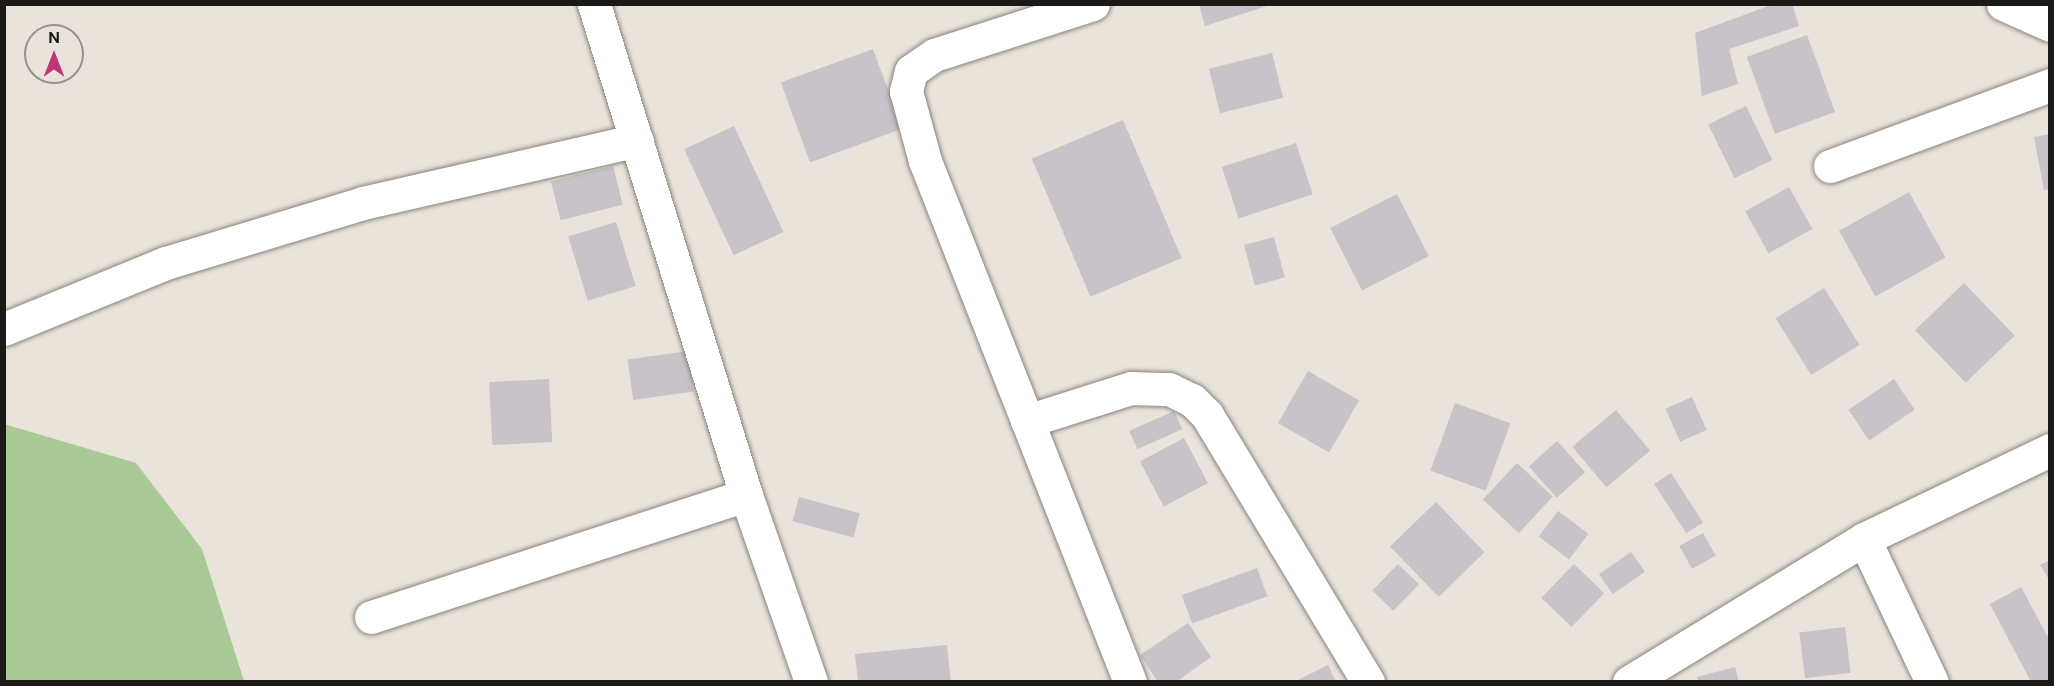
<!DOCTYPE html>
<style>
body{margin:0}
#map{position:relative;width:2054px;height:686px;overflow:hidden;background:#e9e3db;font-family:"DM Sans",sans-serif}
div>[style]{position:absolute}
.green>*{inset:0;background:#a9ca96}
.building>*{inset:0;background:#c8c2c9;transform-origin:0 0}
.roads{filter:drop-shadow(0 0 2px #88837c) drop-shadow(0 0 2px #88837c)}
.minor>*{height:33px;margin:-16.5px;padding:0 16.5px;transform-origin:16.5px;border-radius:16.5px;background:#fff}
.secondary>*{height:33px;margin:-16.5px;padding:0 16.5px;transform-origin:16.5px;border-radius:16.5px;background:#fff}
span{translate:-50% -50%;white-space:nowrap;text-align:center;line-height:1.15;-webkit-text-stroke:4.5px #e9e3db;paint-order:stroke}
.frame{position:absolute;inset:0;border:6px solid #1b1916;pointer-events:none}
.north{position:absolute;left:24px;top:24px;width:60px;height:60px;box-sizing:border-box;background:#e9e3db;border:2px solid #97928c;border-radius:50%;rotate:0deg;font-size:16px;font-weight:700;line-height:24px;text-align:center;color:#1b1916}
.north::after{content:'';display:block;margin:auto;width:21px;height:27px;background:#be3776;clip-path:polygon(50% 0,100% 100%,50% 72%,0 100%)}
</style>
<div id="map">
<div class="green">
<i style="clip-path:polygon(4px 424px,136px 463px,202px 549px,244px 681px,5px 681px)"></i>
</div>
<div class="building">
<i style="clip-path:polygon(1199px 4px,1270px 4px,1270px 5px,1205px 26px)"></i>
<i style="clip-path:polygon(1774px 4px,1792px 4px,1799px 26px,1729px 49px,1738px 84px,1702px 96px,1695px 33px)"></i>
<i style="left:1807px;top:35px;width:82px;height:64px;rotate:70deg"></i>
<i style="left:873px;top:49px;width:85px;height:98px;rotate:70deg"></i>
<i style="left:1272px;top:53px;width:46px;height:65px;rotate:76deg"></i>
<i style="left:1746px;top:106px;width:60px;height:42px;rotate:64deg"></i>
<i style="left:1123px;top:120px;width:150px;height:99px;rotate:67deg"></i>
<i style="left:734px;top:126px;width:117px;height:55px;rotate:65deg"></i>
<i style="clip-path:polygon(2050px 134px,2050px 189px,2044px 190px,2034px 137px)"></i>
<i style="left:1296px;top:143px;width:54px;height:78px;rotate:72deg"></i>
<i style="left:613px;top:166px;width:40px;height:64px;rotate:76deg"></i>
<i style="left:1789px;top:187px;width:48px;height:50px;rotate:61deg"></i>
<i style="left:1909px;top:192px;width:75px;height:80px;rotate:61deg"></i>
<i style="left:1397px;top:194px;width:70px;height:75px;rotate:63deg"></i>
<i style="left:616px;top:222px;width:67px;height:50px;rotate:73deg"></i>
<i style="left:1274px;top:237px;width:42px;height:31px;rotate:75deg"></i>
<i style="left:1964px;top:283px;width:73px;height:68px;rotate:46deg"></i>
<i style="left:1824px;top:288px;width:67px;height:57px;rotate:58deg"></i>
<i style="left:688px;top:351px;width:41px;height:61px;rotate:82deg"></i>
<i style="left:1308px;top:371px;width:59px;height:60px;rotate:30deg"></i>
<i style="left:549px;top:379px;width:63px;height:60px;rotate:87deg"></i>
<i style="left:1894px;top:379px;width:37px;height:55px;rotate:56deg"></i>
<i style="left:1692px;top:397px;width:36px;height:29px;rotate:66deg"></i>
<i style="left:1455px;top:403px;width:59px;height:72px;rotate:20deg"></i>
<i style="left:1616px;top:410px;width:53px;height:57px;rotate:50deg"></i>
<i style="left:1174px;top:411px;width:20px;height:49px;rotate:66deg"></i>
<i style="left:1184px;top:438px;width:51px;height:50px;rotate:62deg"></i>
<i style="left:1557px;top:441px;width:42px;height:38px;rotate:48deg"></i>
<i style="left:1517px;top:463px;width:49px;height:50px;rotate:43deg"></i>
<i style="left:1671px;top:473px;width:59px;height:20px;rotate:57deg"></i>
<i style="left:799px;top:497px;width:63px;height:25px;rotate:15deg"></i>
<i style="left:1436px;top:502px;width:70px;height:64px;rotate:46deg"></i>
<i style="left:1558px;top:511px;width:38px;height:32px;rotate:37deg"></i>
<i style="left:1703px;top:533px;width:26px;height:27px;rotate:61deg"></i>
<i style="left:1631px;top:552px;width:24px;height:39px;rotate:55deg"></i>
<i style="clip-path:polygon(2050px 560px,2050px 581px,2040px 565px)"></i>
<i style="left:1398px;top:564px;width:29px;height:37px;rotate:44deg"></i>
<i style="left:1574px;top:564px;width:42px;height:47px;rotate:44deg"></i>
<i style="left:1257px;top:568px;width:30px;height:80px;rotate:70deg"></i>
<i style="clip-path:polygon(2021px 587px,2050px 641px,2050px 682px,2031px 682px,1990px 604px)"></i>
<i style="clip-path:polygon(1188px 623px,1211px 657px,1176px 682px,1158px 682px,1140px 655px)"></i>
<i style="left:1845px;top:627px;width:46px;height:46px;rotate:83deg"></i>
<i style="clip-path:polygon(947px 645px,951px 682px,858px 682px,855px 654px)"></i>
<i style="clip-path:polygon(1328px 665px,1336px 682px,1294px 682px)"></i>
<i style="clip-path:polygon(1735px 667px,1739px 682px,1698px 682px,1697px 677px)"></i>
</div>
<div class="roads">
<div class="minor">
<i style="left:594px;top:4px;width:514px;rotate:72.8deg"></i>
<i style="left:746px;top:495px;width:198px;rotate:70.8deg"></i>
<i style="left:1093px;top:4px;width:167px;rotate:162.2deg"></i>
<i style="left:934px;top:55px;width:28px;rotate:145deg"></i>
<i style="left:911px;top:71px;width:21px;rotate:104deg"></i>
<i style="left:906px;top:91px;width:73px;rotate:74.8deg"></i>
<i style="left:925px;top:161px;width:560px;rotate:68.52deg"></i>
<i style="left:2003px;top:4px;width:51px;rotate:24.1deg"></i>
<i style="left:1830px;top:166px;width:234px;rotate:-20.2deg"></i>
<i style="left:4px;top:329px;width:175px;rotate:-22.2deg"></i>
<i style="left:166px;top:263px;width:206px;rotate:-16.9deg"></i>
<i style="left:363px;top:203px;width:281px;rotate:-12.9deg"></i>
<i style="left:1027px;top:421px;width:109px;rotate:-17.6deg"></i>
<i style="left:1131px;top:388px;width:38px;rotate:2deg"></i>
<i style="left:1169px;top:389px;width:25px;rotate:26deg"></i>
<i style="left:1192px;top:400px;width:21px;rotate:45deg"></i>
<i style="left:1207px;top:415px;width:312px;rotate:58.9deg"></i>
<i style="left:1864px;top:539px;width:158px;rotate:64.6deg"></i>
<i style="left:371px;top:617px;width:394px;rotate:-18deg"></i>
</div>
<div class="secondary">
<i style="left:1629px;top:682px;width:275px;rotate:-31.3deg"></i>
<i style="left:1864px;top:539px;width:206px;rotate:-25.6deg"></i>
</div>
</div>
<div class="frame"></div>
<div class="north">N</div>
</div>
